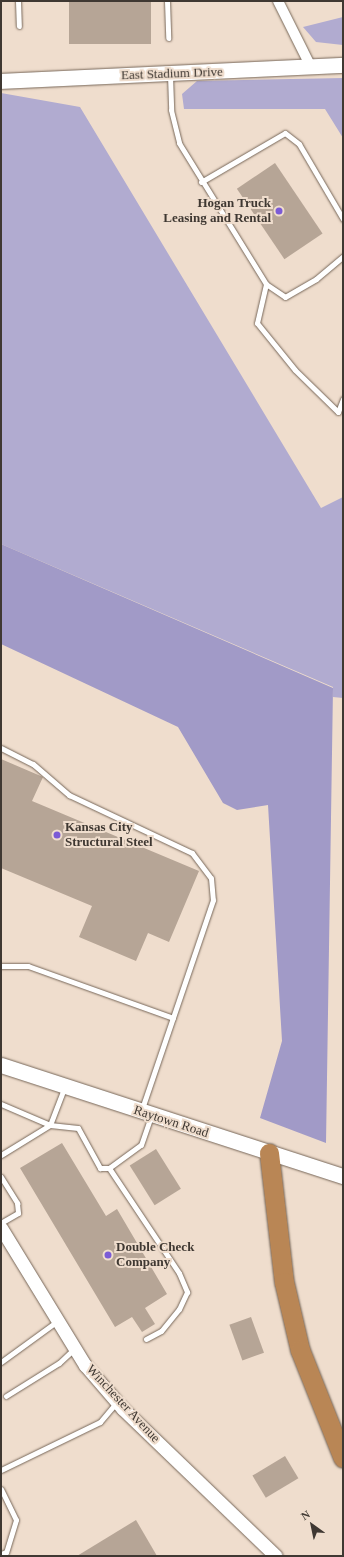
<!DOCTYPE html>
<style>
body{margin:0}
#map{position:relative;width:344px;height:1557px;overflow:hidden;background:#efddcd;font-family:Georgia,serif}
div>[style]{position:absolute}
.green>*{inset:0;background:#b1abd0}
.forest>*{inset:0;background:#a19ac7}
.building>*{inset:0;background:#b6a596;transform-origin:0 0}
.roads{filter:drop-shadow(0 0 1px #776759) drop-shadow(0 0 1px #776759)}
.service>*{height:5px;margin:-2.5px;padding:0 2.5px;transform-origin:2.5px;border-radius:2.5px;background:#fff}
.minor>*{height:10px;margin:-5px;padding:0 5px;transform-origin:5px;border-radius:5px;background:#fff}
.tertiary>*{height:13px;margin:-6.5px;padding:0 6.5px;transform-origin:6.5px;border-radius:6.5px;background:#fff}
.secondary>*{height:15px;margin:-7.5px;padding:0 7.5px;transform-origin:7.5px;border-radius:7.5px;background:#fff}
.motorway>*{height:19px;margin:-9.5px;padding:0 9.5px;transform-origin:9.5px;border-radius:9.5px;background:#b98655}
.dots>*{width:11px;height:11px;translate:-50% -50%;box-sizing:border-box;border:2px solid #efddcd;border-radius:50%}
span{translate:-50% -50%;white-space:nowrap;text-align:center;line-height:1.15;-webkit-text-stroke:4px #efddcd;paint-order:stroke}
.street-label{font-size:13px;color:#3f3832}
.poi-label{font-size:13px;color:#3f3832;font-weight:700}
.right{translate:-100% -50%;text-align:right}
.left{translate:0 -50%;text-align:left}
.frame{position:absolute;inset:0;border:2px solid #3f3832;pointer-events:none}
.north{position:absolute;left:292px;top:1505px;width:40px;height:40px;-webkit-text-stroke:3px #efddcd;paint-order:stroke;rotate:327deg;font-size:11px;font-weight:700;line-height:16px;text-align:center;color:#3f3832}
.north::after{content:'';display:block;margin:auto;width:14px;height:18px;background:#3f3832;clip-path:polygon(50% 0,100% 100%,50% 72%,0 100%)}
</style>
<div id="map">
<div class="green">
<i style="clip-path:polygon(343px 17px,343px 45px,316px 42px,303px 27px)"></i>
<i style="clip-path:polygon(343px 78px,343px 138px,325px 109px,184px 109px,182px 94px,197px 81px)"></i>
<i style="clip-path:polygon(1px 93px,80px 107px,321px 508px,343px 497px,343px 698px,333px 697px,333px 687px,1px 544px)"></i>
</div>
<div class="forest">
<i style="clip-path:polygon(1px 544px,333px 688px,326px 1143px,260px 1118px,282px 1041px,268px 805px,237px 810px,223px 803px,178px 727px,1px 644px)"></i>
</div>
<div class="building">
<i style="left:69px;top:1px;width:82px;height:43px"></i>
<i style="left:275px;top:163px;width:85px;height:46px;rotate:56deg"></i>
<i style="clip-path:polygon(1px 759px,43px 777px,32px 801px,199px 871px,169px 942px,148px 933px,136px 961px,79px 937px,92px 906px,1px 868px)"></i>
<i style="clip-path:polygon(62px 1143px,106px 1216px,117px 1209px,167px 1294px,145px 1308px,155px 1324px,142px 1332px,132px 1317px,115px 1327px,20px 1168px)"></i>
<i style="left:156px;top:1149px;width:47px;height:31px;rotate:58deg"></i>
<i style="left:251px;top:1317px;width:38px;height:23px;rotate:70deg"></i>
<i style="left:285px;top:1456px;width:26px;height:38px;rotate:59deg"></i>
<i style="clip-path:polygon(136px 1520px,157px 1556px,77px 1556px)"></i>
</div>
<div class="roads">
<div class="service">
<i style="left:18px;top:1px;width:25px;rotate:88deg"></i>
<i style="left:167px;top:1px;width:37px;rotate:88deg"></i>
<i style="left:170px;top:75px;width:35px;rotate:88deg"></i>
<i style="left:171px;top:110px;width:34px;rotate:76deg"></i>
<i style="left:179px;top:143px;width:166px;rotate:58.3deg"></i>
<i style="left:266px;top:284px;width:23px;rotate:34deg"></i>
<i style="left:285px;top:297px;width:36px;rotate:-30deg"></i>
<i style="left:316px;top:279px;width:35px;rotate:-40deg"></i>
<i style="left:201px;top:182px;width:97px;rotate:-30.3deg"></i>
<i style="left:285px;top:133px;width:18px;rotate:38deg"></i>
<i style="left:299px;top:144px;width:87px;rotate:59.6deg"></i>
<i style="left:266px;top:284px;width:40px;rotate:103deg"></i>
<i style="left:257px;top:323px;width:60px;rotate:51deg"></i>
<i style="left:295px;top:370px;width:60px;rotate:44.3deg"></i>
<i style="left:338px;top:412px;width:14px;rotate:-69deg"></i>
<i style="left:1px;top:748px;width:36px;rotate:27deg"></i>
<i style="left:33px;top:764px;width:48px;rotate:40.7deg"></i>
<i style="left:69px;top:795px;width:136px;rotate:25.2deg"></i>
<i style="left:192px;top:853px;width:31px;rotate:53deg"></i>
<i style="left:211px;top:878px;width:22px;rotate:85deg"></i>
<i style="left:213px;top:900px;width:221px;rotate:108.8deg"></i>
<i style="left:1px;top:966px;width:27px"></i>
<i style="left:28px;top:966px;width:154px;rotate:19.7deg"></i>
<i style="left:1px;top:1104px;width:53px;rotate:23.2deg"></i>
<i style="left:50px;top:1125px;width:28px;rotate:6deg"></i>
<i style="left:78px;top:1128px;width:46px;rotate:61.2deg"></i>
<i style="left:100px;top:1168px;width:9px"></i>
<i style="left:109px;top:1168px;width:39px;rotate:-36deg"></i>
<i style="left:141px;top:1145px;width:31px;rotate:-71deg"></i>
<i style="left:1px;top:1155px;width:57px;rotate:-31.5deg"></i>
<i style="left:50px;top:1125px;width:40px;rotate:-69deg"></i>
<i style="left:109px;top:1168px;width:126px;rotate:56.3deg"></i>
<i style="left:179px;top:1273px;width:21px;rotate:67deg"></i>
<i style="left:187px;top:1292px;width:19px;rotate:115deg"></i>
<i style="left:179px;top:1309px;width:28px;rotate:129deg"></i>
<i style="left:161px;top:1331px;width:17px;rotate:152deg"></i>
<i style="left:1px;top:1177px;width:31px;rotate:58deg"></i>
<i style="left:17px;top:1203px;width:10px;rotate:84deg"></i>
<i style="left:18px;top:1213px;width:20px;rotate:150deg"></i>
<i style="left:1px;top:1362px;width:68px;rotate:-36deg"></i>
<i style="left:6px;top:1396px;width:62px;rotate:-31.9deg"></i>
<i style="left:59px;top:1363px;width:21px;rotate:-43deg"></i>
<i style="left:1px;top:1470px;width:110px;rotate:-25.9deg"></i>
<i style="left:100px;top:1422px;width:25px;rotate:-50deg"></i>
<i style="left:1px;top:1489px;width:34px;rotate:64deg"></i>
<i style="left:16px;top:1520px;width:34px;rotate:107deg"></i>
<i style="left:6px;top:1552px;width:5px;rotate:158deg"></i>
</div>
<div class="minor">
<i style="left:278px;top:1px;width:74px;rotate:63.4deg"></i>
</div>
<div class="tertiary">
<i style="left:1px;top:1228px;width:161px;rotate:58.5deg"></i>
<i style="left:85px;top:1365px;width:58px;rotate:49.2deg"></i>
<i style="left:123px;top:1409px;width:212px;rotate:43.9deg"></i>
</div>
<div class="secondary">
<i style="left:1px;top:81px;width:342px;rotate:-2.7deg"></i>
<i style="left:1px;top:1065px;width:360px;rotate:18deg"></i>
</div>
<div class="motorway">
<i style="left:269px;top:1153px;width:130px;rotate:83.4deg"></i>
<i style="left:284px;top:1282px;width:70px;rotate:76.8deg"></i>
<i style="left:300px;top:1350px;width:116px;rotate:68.3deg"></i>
</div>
</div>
<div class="dots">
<i style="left:279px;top:211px;background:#7b5bd6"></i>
<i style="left:57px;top:835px;background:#7b5bd6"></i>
<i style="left:108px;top:1255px;background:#7b5bd6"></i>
</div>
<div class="street-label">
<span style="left:172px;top:74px;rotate:-2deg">East Stadium Drive</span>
<span style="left:171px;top:1122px;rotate:18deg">Raytown Road</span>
<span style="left:123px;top:1404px;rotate:47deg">Winchester Avenue</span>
</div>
<div class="poi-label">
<span class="right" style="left:271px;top:211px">Hogan Truck<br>Leasing and Rental</span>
<span class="left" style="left:65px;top:835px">Kansas City<br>Structural Steel</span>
<span class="left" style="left:116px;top:1255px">Double Check<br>Company</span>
</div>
<div class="frame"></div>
<div class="north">N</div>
</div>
